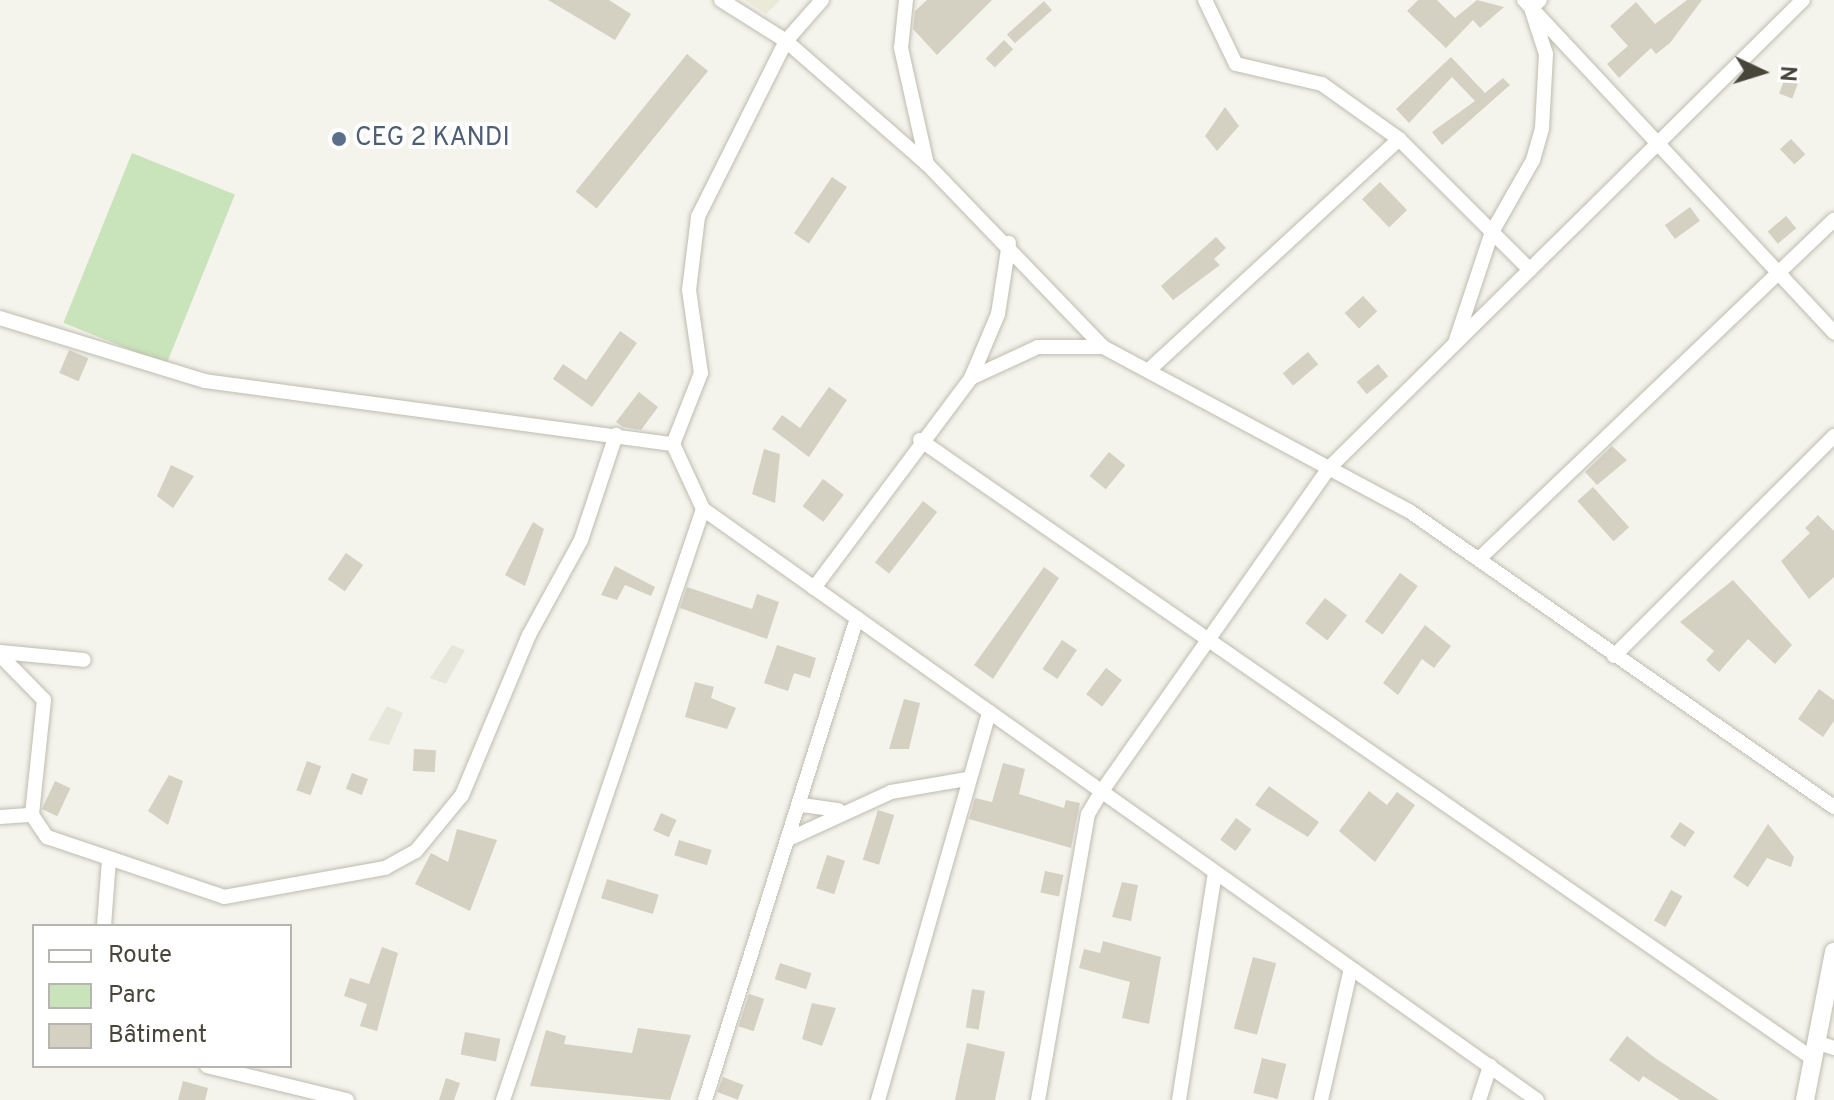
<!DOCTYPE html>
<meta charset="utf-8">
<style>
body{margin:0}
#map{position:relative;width:1834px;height:1100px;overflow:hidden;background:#f4f3ec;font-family:Overpass,sans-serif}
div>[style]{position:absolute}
.residential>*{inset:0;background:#e7e6db}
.education>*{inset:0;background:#ebe9d8}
.green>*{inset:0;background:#c9e3ba;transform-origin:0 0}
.building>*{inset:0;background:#d4d1c3;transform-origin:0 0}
.roads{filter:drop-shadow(0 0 2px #bfbcaf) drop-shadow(0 0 2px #bfbcaf)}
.minor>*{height:14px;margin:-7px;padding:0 7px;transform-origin:7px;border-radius:7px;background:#fff}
.tertiary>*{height:18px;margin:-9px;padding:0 9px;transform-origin:9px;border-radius:9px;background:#fff}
.dots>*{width:22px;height:22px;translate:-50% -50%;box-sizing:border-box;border:4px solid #fff;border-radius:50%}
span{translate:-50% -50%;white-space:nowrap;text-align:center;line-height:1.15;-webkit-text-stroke:8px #fff;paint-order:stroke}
.service-label{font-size:26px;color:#4e5e75}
.left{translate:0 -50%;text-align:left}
.legend{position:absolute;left:32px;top:924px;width:260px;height:144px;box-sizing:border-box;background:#fff;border:2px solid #b6b5b0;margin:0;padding:10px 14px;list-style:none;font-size:24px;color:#48453a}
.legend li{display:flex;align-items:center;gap:16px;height:40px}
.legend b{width:40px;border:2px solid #b6b5b0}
.north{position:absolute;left:1722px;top:32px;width:80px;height:80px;-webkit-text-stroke:6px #fff;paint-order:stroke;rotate:94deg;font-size:22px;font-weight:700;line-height:32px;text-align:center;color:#48453a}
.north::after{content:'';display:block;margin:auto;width:28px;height:36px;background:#48453a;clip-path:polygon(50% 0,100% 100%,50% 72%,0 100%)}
</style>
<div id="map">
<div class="residential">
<i style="clip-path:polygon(452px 645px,465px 650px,446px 684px,430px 678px)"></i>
<i style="clip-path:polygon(387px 706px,403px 713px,389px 745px,368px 740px)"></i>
</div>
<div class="education">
<i style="clip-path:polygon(745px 0,780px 0,766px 14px)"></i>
</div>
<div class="green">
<i style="left:132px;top:153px;width:111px;height:183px;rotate:22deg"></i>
</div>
<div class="building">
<i style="clip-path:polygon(548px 0,609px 0,631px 14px,615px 40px)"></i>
<i style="clip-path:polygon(927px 0,992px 0,937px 55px,913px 29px,915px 11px)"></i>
<i style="clip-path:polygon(1418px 0,1437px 0,1455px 18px,1477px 0,1504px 7px,1480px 28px,1473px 20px,1446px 48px,1407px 11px)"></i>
<i style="clip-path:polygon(1687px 0,1702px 0,1670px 43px,1656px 54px,1651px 48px,1619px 78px,1607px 64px,1628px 46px,1610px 26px,1636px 2px,1655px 24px)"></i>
<i style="left:1044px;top:1px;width:12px;height:50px;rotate:48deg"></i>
<i style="left:1004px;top:40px;width:13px;height:26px;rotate:45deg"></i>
<i style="left:687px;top:54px;width:27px;height:177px;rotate:39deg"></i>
<i style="clip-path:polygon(1451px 57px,1485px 93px,1503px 78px,1510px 85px,1442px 145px,1432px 132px,1475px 101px,1452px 77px,1409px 123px,1396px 109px)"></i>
<i style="left:1787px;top:73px;width:14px;height:22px;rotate:21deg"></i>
<i style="clip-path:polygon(1225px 107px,1239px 126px,1217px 151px,1205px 136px)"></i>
<i style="left:1791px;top:139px;width:21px;height:15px;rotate:47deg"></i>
<i style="left:832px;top:177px;width:18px;height:68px;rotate:34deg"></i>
<i style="left:1380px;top:182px;width:39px;height:25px;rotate:46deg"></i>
<i style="left:1690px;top:207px;width:17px;height:31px;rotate:54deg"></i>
<i style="left:1786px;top:216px;width:16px;height:24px;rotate:50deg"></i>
<i style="clip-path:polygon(1216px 237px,1226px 248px,1214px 259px,1220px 265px,1173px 300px,1161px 286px)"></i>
<i style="left:1363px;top:296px;width:21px;height:25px;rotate:47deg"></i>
<i style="clip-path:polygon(620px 331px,637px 343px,592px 407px,553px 379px,563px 364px,586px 380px)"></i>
<i style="left:69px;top:350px;width:21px;height:25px;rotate:23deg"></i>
<i style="left:1308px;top:352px;width:16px;height:33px;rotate:50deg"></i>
<i style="left:1378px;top:364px;width:16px;height:28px;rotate:50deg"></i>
<i style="clip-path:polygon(829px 387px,847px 400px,809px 457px,772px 429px,782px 415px,800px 428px)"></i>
<i style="clip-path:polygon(639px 392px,658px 407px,641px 430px,623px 427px,616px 422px)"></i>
<i style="clip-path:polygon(1612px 446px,1627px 460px,1597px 485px,1585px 472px)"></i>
<i style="clip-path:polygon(764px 449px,780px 454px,775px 503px,752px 494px)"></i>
<i style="left:1109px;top:452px;width:21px;height:31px;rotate:39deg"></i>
<i style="clip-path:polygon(171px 465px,194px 476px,173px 508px,157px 496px)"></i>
<i style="left:823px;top:479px;width:26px;height:34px;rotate:37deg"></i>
<i style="left:1593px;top:487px;width:54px;height:21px;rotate:48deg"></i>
<i style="left:923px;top:501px;width:18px;height:78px;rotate:38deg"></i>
<i style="clip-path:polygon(1818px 515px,1834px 531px,1834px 577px,1809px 599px,1781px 561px,1810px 533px,1805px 528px)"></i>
<i style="clip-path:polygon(533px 522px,544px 529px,525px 586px,505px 575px)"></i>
<i style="left:346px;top:553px;width:21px;height:32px;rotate:35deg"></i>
<i style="clip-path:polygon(615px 566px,655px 587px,651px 596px,625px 585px,617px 600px,601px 595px)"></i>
<i style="clip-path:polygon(1044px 567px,1059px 578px,993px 679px,974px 665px)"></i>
<i style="left:1400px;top:573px;width:22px;height:60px;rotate:36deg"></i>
<i style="clip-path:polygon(1733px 580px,1792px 645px,1775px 664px,1748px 639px,1719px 672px,1706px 660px,1714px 651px,1680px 622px)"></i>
<i style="clip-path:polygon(687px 587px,752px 609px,757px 594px,779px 602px,767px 639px,680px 608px)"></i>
<i style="left:1325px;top:598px;width:28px;height:32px;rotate:38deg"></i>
<i style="clip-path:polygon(1425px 625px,1451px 646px,1434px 668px,1422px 659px,1398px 695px,1383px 683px)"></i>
<i style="left:1062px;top:640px;width:18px;height:35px;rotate:34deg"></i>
<i style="clip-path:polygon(777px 645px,816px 658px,810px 678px,794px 673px,788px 691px,764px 683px)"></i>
<i style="left:1106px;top:668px;width:20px;height:33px;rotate:37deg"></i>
<i style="clip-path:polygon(695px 682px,714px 687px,711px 698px,736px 708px,727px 729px,685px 717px)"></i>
<i style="clip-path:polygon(1819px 689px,1834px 700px,1834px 721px,1823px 737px,1798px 719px)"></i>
<i style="clip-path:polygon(904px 699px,920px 703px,909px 749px,889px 749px)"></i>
<i style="left:414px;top:749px;width:22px;height:22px;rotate:3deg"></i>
<i style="left:307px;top:761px;width:15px;height:31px;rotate:20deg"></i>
<i style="clip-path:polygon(1003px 763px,1025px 769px,1019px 794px,1064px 808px,1066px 800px,1080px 803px,1071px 848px,969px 819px,975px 798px,992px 802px)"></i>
<i style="left:352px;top:773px;width:17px;height:17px;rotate:21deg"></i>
<i style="clip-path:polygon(169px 775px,183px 781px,168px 825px,148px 811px)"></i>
<i style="left:55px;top:781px;width:17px;height:31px;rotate:25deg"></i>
<i style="clip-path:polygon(1269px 786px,1319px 822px,1308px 837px,1255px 805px)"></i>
<i style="clip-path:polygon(1369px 791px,1387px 805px,1397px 792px,1415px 805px,1375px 862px,1339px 831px)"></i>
<i style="left:878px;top:810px;width:17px;height:52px;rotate:17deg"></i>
<i style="left:661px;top:813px;width:17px;height:19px;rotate:24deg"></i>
<i style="left:1236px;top:818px;width:19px;height:27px;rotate:36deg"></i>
<i style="left:1680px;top:822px;width:18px;height:18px;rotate:34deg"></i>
<i style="clip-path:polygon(1768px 824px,1794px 857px,1791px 867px,1767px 858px,1748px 887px,1733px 877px)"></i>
<i style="clip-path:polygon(457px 829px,497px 840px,470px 911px,415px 884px,431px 853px,448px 862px)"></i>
<i style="left:679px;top:840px;width:34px;height:16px;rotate:17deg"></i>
<i style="left:827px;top:855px;width:19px;height:35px;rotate:18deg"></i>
<i style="left:1045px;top:871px;width:19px;height:22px;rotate:12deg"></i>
<i style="left:607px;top:879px;width:54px;height:20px;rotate:17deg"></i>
<i style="clip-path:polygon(1122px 882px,1138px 885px,1131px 921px,1112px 917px)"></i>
<i style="left:1671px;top:890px;width:13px;height:35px;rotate:29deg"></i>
<i style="clip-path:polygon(1103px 941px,1161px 957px,1149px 1024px,1122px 1018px,1130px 982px,1079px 968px,1084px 949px,1100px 953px)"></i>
<i style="clip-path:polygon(382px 947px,398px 953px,377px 1031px,360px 1026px,367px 1004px,344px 996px,350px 978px,369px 984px)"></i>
<i style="left:1253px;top:957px;width:24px;height:74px;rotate:15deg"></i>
<i style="left:780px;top:963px;width:33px;height:17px;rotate:18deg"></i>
<i style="left:972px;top:989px;width:13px;height:39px;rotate:9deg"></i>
<i style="left:749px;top:994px;width:16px;height:34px;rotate:18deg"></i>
<i style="clip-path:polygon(812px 1003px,836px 1008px,822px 1046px,802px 1039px)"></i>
<i style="clip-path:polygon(638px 1028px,691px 1035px,670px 1100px,530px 1086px,546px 1030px,566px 1036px,564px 1044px,632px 1053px)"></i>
<i style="left:465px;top:1032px;width:36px;height:23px;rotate:11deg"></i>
<i style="clip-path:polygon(1627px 1036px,1655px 1058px,1719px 1100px,1680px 1100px,1643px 1076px,1639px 1082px,1609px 1060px)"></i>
<i style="clip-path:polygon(967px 1043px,1005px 1052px,995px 1100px,955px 1100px)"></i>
<i style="left:1262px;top:1058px;width:25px;height:36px;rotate:14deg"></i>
<i style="left:723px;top:1077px;width:22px;height:16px;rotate:21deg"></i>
<i style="clip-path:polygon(446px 1078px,460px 1083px,454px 1100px,439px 1100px)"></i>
<i style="clip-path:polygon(183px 1081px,208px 1088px,205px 1100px,178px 1100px)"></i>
</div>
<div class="roads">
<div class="minor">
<i style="left:721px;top:0;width:77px;rotate:32.2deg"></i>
<i style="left:786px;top:41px;width:187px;rotate:41.1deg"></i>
<i style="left:927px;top:164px;width:254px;rotate:46.1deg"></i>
<i style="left:1103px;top:347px;width:347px;rotate:28.2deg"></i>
<i style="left:1409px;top:511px;width:518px;rotate:34.86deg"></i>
<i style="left:822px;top:0;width:55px;rotate:131.3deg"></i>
<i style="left:786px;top:41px;width:197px;rotate:116.6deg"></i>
<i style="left:698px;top:217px;width:74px;rotate:97deg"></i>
<i style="left:689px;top:290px;width:84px;rotate:81.8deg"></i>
<i style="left:701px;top:373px;width:76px;rotate:111.5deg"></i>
<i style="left:673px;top:444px;width:72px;rotate:65.2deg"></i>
<i style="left:703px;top:509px;width:1022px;rotate:35.32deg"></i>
<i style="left:906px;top:0;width:48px;rotate:95.9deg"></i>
<i style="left:901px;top:48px;width:119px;rotate:77.4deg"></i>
<i style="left:1205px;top:0;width:71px;rotate:64.2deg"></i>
<i style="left:1236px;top:64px;width:88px;rotate:13.1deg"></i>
<i style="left:1322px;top:84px;width:95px;rotate:35.5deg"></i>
<i style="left:1399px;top:139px;width:185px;rotate:45deg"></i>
<i style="left:1524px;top:0;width:455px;rotate:47deg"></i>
<i style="left:0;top:318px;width:214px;rotate:17.1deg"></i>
<i style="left:205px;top:381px;width:472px;rotate:7.7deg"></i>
<i style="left:1455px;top:343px;width:117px;rotate:-71.6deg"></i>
<i style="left:1492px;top:232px;width:83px;rotate:-60.3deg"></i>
<i style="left:1533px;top:160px;width:33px;rotate:-74deg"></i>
<i style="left:1542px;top:128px;width:74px;rotate:-86.9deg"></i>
<i style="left:1546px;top:54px;width:48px;rotate:-108.1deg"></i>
<i style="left:1531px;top:8px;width:12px;rotate:-42deg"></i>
<i style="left:1150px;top:369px;width:339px;rotate:-42.7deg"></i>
<i style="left:971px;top:378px;width:74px;rotate:-24.8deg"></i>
<i style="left:1038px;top:347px;width:65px"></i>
<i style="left:920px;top:440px;width:1085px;rotate:34.72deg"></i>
<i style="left:1481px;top:557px;width:488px;rotate:-43.7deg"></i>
<i style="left:814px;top:588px;width:262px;rotate:-53.2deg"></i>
<i style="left:971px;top:378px;width:69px;rotate:-67.1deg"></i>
<i style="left:998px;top:314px;width:72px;rotate:-81.2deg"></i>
<i style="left:0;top:652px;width:84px;rotate:5.4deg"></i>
<i style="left:0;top:655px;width:63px;rotate:45.6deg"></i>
<i style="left:44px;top:700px;width:116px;rotate:96deg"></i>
<i style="left:32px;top:815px;width:27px;rotate:56deg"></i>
<i style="left:47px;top:837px;width:187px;rotate:18.7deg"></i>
<i style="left:224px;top:897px;width:164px;rotate:-10.2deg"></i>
<i style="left:385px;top:868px;width:35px;rotate:-29deg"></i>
<i style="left:416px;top:851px;width:72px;rotate:-50.6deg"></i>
<i style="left:462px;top:795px;width:173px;rotate:-67.3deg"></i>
<i style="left:529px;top:635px;width:108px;rotate:-61.3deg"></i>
<i style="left:581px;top:540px;width:111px;rotate:-71.6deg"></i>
<i style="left:1614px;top:656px;width:311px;rotate:-45deg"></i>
<i style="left:802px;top:805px;width:37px;rotate:8deg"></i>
<i style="left:0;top:817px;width:32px;rotate:-4deg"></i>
<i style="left:791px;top:838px;width:110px;rotate:-24.7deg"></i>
<i style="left:891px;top:792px;width:76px;rotate:-9.8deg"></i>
<i style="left:104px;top:926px;width:66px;rotate:-85.7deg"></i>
<i style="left:1818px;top:1043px;width:17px;rotate:17deg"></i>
<i style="left:207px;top:1066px;width:144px;rotate:13.7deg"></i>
<i style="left:503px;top:1100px;width:624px;rotate:-71.3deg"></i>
<i style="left:705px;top:1100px;width:505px;rotate:-72.5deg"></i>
<i style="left:878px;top:1100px;width:404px;rotate:-74deg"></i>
<i style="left:1038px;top:1100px;width:290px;rotate:-80.1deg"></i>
<i style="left:1088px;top:814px;width:27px;rotate:-59deg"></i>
<i style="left:1102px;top:791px;width:395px;rotate:-54.9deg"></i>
<i style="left:1329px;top:468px;width:666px;rotate:-44.64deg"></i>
<i style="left:1179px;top:1100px;width:230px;rotate:-81deg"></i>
<i style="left:1321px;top:1100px;width:131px;rotate:-77.2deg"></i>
<i style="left:1479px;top:1100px;width:36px;rotate:-72deg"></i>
</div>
<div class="tertiary">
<i style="left:1805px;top:1100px;width:151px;rotate:-78.9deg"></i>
</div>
</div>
<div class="dots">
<i style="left:339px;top:139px;background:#5c6f8a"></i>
</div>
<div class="service-label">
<span class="left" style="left:355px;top:139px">CEG 2 KANDI</span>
</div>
<ul class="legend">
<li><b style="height:10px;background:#fff"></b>Route</li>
<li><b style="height:22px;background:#c9e3ba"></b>Parc</li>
<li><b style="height:22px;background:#d4d1c3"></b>Bâtiment</li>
</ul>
<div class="north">N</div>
</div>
